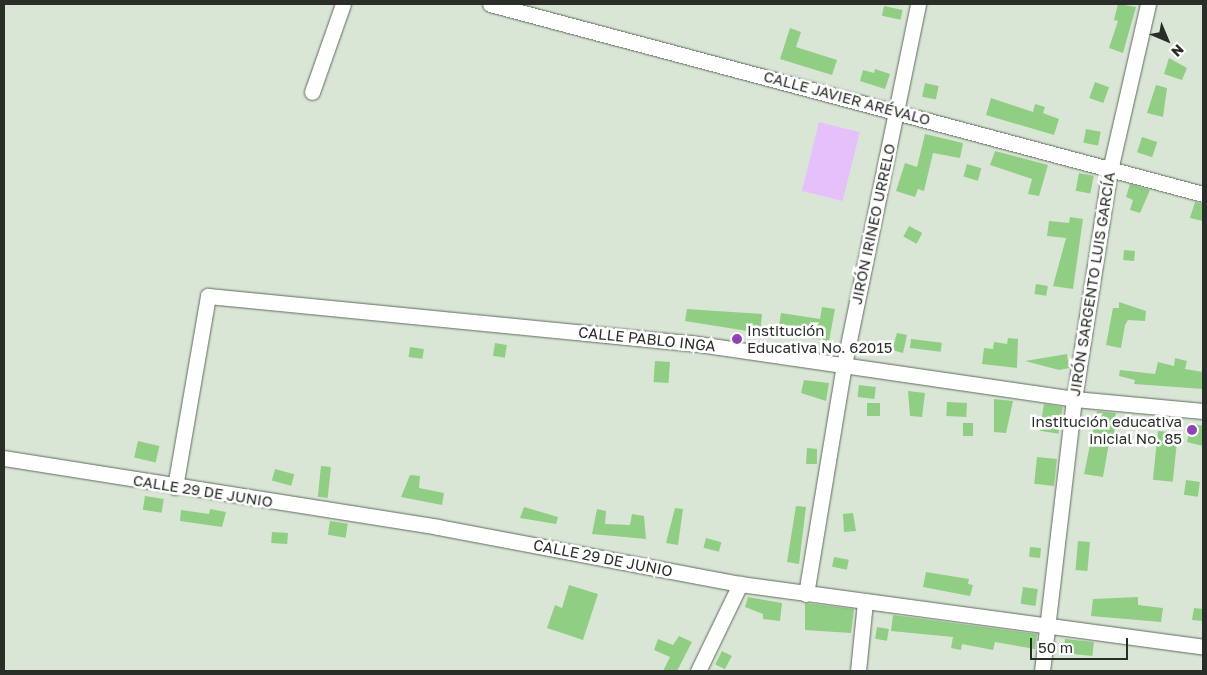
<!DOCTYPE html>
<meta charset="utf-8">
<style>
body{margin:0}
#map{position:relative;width:1207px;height:675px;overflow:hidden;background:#d9e6d6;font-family:"Golos Text",sans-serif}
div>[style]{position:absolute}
.green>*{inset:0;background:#e6c0fb;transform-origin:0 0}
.building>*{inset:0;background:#90ce84;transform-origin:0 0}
.roads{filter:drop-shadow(0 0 1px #606b5d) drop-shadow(0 0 1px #606b5d)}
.street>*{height:15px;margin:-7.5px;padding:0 7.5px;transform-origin:7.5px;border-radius:7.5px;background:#fff}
.dots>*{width:14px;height:14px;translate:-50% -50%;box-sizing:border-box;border:2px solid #fff;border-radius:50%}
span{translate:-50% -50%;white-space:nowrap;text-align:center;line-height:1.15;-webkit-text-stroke:5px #fff;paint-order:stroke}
.street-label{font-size:15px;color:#292e28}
.poi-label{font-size:15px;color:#292e28}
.left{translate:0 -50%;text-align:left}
.right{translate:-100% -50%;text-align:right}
.frame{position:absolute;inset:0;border:5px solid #292e28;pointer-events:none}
.north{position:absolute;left:1142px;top:15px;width:50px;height:50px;-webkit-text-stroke:4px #fff;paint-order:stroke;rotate:135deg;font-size:14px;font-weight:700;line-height:20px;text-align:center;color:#292e28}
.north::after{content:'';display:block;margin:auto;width:18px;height:22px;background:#292e28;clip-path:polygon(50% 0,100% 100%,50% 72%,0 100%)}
.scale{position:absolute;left:1030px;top:638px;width:98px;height:22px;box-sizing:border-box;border:2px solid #292e28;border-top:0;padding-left:6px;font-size:15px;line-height:18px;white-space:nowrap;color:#292e28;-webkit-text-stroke:4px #fff;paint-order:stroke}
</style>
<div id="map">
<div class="green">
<i style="left:819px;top:122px;width:42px;height:71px;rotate:14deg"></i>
</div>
<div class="building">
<i style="clip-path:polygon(1118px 4px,1136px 7px,1123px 53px,1109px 48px,1118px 21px,1114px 20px)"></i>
<i style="left:884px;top:6px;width:19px;height:10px;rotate:12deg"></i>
<i style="clip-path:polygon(790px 28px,801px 32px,796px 47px,837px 60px,832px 75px,780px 59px)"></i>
<i style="clip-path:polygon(1169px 58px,1187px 68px,1182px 80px,1164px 74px)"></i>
<i style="clip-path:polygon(875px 69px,890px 74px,885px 89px,860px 81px,863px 70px,874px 73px)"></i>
<i style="left:1095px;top:82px;width:15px;height:17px;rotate:20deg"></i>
<i style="left:925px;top:83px;width:14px;height:14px;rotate:12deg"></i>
<i style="clip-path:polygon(1156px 85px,1167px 88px,1163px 117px,1147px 113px)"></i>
<i style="clip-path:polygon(991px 98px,1033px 112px,1035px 104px,1045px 107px,1043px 113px,1059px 119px,1054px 135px,986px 115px)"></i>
<i style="left:1086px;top:129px;width:15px;height:14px;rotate:11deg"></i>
<i style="clip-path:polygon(925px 134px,963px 143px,960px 158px,933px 153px,924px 191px,918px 189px,915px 197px,896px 191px,905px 163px,917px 167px)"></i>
<i style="left:1142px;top:137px;width:16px;height:16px;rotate:18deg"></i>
<i style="clip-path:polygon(995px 151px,1048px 165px,1039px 196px,1028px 194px,1032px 179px,990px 165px)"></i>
<i style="left:967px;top:164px;width:15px;height:13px;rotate:16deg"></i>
<i style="left:1079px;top:173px;width:15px;height:18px;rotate:11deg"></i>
<i style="clip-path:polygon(1130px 184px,1150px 190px,1140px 213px,1130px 210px,1133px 200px,1126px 197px)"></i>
<i style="clip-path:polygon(1195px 202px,1203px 204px,1203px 221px,1190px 218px)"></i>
<i style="clip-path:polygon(1070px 217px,1083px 219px,1073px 289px,1053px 286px,1066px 238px,1047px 236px,1049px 221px,1069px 223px)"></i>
<i style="left:909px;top:226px;width:15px;height:12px;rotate:28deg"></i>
<i style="left:1124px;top:250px;width:11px;height:10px;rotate:5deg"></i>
<i style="left:1036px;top:284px;width:12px;height:10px;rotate:9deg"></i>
<i style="clip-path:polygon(1119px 302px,1146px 311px,1145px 321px,1128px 320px,1125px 325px,1121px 348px,1106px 345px,1113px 308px,1119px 308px)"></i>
<i style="clip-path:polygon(822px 307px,835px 309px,829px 341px,778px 333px,781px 313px,820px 319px)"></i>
<i style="clip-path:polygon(687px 309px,762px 314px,760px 333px,685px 321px)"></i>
<i style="clip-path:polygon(897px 333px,907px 335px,903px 353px,892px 350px)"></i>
<i style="clip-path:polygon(1008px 338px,1018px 339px,1017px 368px,982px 364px,984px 348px,993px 349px,994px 342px,1007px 344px)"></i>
<i style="left:911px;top:339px;width:31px;height:9px;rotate:7deg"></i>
<i style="left:495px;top:343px;width:12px;height:13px;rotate:9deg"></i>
<i style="left:410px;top:347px;width:14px;height:10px;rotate:8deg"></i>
<i style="clip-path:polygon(1067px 354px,1069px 368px,1059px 370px,1025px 361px)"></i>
<i style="clip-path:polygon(1175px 358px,1187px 361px,1185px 369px,1203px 372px,1203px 389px,1134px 384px,1135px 380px,1119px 376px,1120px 370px,1155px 374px,1158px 362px,1174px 366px)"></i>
<i style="left:655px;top:361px;width:15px;height:21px;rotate:4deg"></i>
<i style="clip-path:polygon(804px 380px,829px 383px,826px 401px,801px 393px)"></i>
<i style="left:859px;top:385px;width:17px;height:12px;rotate:7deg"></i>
<i style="clip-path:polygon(908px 391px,925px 393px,922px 417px,910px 416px)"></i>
<i style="clip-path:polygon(994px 399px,1013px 401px,1006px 433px,994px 432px)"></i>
<i style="left:947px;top:402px;width:20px;height:14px;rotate:3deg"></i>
<i style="left:867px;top:403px;width:13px;height:13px"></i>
<i style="left:1044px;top:404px;width:19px;height:27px;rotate:9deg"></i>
<i style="clip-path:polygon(1097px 411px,1116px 413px,1115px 417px,1124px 418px,1122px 428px,1115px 427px,1112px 444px,1109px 443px,1103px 477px,1084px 474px)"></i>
<i style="left:963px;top:423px;width:10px;height:13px"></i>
<i style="clip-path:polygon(1191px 423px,1203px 426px,1203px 446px,1187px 442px)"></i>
<i style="left:1158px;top:431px;width:20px;height:49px;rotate:6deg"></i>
<i style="left:138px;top:441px;width:22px;height:17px;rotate:13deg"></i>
<i style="clip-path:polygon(807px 448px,817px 449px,817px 464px,806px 464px)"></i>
<i style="left:1037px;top:457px;width:20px;height:27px;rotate:6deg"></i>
<i style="left:321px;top:466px;width:10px;height:31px;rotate:6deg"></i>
<i style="left:275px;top:469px;width:20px;height:12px;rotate:15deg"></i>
<i style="clip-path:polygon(410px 475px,420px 476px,419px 488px,444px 493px,442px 505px,401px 497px)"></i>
<i style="left:1186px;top:480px;width:14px;height:15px;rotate:8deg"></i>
<i style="left:145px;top:496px;width:19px;height:14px;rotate:9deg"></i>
<i style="clip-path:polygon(796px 506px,806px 507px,799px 564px,787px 562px)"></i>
<i style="clip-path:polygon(524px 507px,558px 517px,556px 524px,520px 518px)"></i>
<i style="clip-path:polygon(675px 508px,683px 509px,678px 545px,666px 543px)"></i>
<i style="clip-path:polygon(210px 509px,226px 512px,222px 527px,180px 521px,181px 510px,209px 514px)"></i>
<i style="clip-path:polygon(597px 509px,606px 511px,605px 524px,630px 525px,632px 514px,644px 516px,646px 539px,592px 534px)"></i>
<i style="clip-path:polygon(853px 513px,856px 531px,844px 532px,843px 514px)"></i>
<i style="left:330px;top:521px;width:18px;height:14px;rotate:9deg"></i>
<i style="left:272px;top:532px;width:16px;height:11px;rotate:4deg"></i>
<i style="left:706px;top:538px;width:16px;height:10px;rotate:15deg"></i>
<i style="left:1078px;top:541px;width:12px;height:29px;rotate:5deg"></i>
<i style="left:1030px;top:547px;width:11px;height:10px;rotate:5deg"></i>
<i style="left:834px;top:557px;width:15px;height:10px;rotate:11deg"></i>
<i style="clip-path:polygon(926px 572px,969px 579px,968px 584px,973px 585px,970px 596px,923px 587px)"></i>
<i style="clip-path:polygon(569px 585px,598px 594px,583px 640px,547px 628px,555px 605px,562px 608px)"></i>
<i style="left:1023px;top:587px;width:15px;height:17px;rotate:8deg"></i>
<i style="clip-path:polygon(748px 597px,782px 603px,780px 621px,763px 619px,763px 614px,745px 607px)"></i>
<i style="clip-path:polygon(1138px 597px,1138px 605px,1163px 608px,1161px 622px,1091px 616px,1093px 599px)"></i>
<i style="clip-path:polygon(805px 603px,854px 609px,851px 633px,805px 630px)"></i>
<i style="clip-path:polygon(1194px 608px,1203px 609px,1203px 621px,1192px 620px)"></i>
<i style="clip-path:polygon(893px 615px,1037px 634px,1035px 649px,995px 642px,993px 650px,962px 644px,961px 650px,951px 648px,953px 637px,891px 631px)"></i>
<i style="left:877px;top:627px;width:12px;height:12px;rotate:9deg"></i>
<i style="clip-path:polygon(679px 636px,692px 642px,677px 671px,663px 671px,670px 657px,654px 650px,658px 639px,673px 645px)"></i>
<i style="left:1065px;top:639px;width:29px;height:14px;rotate:6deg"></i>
<i style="left:722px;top:651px;width:11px;height:15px;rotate:27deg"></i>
</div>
<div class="roads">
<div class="street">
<i style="left:490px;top:4px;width:738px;rotate:14.92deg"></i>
<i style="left:312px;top:92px;width:93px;rotate:-70.6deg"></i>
<i style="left:4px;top:458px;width:439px;rotate:9deg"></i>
<i style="left:438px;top:527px;width:307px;rotate:10.7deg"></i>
<i style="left:740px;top:584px;width:467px;rotate:7.7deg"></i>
<i style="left:175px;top:487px;width:194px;rotate:-80.2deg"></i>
<i style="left:208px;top:296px;width:485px;rotate:5.6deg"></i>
<i style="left:691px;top:343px;width:387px;rotate:8.3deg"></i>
<i style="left:1074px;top:399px;width:130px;rotate:5.3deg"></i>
<i style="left:806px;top:594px;width:232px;rotate:-80.6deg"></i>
<i style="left:844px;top:365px;width:369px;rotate:-78.4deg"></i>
<i style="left:698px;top:671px;width:97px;rotate:-64.2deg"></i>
<i style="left:858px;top:671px;width:69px;rotate:-84.2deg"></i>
<i style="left:1042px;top:671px;width:274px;rotate:-83.3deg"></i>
<i style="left:1074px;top:399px;width:232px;rotate:-81.1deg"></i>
<i style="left:1110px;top:170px;width:170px;rotate:-77.1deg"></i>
</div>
</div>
<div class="dots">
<i style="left:737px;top:339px;background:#9043b3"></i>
<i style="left:1192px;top:430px;background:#9043b3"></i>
</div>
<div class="street-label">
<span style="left:847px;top:98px;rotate:15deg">CALLE JAVIER ARÉVALO</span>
<span style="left:873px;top:224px;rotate:-78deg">JIRÓN IRINEO URRELO</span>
<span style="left:1092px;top:284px;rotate:-81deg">JIRÓN SARGENTO LUIS GARCÍA</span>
<span style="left:647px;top:339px;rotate:6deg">CALLE PABLO INGA</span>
<span style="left:203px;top:491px;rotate:9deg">CALLE 29 DE JUNIO</span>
<span style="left:603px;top:558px;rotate:11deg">CALLE 29 DE JUNIO</span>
</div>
<div class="poi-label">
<span class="left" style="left:747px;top:339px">Institución<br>Educativa No. 62015</span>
<span class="right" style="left:1182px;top:430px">Institución educativa<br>inicial No. 85</span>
</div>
<div class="frame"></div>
<div class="north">N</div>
<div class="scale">50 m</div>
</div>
